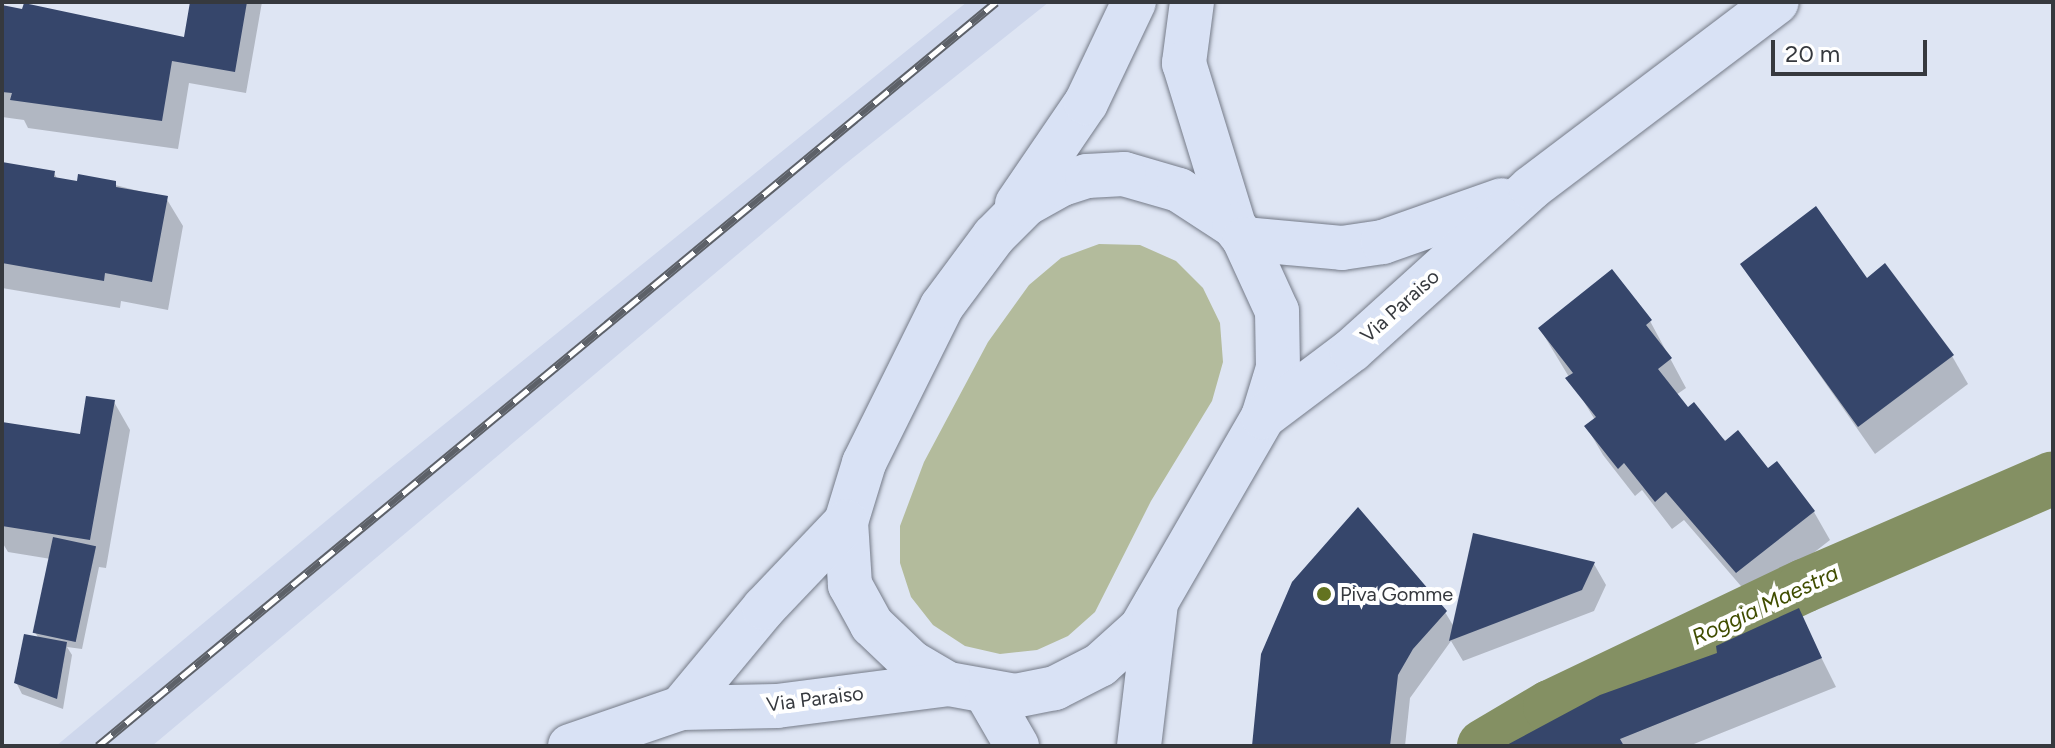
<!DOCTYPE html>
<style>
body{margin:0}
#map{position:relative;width:2055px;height:748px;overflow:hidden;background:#dee5f3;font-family:Figtree,sans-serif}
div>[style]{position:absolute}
.built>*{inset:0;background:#ced7ec}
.green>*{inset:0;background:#b3bb9c}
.shadow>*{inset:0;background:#0003}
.canal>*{height:54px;margin:-27px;padding:0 27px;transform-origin:27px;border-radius:27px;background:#849063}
.building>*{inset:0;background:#36466b;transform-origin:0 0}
.roads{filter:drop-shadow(0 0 2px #757b88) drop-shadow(0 0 2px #757b88)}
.secondary>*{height:44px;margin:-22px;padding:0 22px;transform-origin:22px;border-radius:22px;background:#d9e2f5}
.rail>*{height:9px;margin-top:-4.5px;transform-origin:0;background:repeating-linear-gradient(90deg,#fff 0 18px,#5d6168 0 36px);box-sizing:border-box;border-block:2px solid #5d6168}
.dots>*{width:22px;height:22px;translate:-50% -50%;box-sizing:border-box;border:4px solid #fff;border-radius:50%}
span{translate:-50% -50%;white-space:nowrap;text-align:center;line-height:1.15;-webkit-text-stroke:8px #fff;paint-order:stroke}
.street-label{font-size:20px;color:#36393e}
.poi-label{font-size:20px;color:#36393e}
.left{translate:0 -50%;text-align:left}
.water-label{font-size:22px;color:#404d00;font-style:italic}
.frame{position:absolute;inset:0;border:4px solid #36393e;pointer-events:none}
.scale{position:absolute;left:1771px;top:40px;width:156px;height:36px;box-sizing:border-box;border:4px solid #36393e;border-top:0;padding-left:10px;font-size:24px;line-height:28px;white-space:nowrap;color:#36393e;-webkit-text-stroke:6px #fff;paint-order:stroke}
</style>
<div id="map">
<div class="built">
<i style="clip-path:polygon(967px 2px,1049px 2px,844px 165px,152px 746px,56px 746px,374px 481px)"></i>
</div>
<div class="green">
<i style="clip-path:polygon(1099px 244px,1140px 245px,1176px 261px,1203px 288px,1220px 323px,1223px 362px,1212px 401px,1151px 501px,1095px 612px,1068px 636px,1037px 650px,1000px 654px,965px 646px,933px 625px,911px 597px,900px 563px,900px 526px,924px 462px,988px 342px,1029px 285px,1061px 258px)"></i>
</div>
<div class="shadow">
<i style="clip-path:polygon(192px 2px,262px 2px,246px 93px,189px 83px,178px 149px,28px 128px,24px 120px,2px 117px,2px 7px,185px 39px)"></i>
<i style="clip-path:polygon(2px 167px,54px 173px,58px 180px,78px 184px,80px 176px,166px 198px,183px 226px,168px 310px,121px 301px,120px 308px,2px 288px)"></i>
<i style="clip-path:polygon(1742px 264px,1866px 280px,1952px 356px,1968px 384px,1875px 454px)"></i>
<i style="clip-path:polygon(1650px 321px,1686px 388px,1676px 395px,1688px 410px,1814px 512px,1830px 540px,1753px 600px,1684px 520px,1672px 529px,1642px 490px,1635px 496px,1603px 455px,1586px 426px,1595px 420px,1540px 329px)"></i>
<i style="clip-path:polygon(114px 402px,130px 430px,106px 568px,99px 567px,82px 649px,67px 647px,72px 655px,63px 709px,22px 694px,16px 682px,39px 639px,35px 632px,51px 559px,8px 552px,2px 542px,2px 424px,82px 436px)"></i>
<i style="clip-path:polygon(1594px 564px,1606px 585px,1594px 611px,1463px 661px,1451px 641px,1410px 698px,1405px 746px,1254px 746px,1445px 612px,1454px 627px)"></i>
<i style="clip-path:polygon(1798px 611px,1836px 687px,1689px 746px,1510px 746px,1719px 654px)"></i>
</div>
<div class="canal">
<i style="left:1484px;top:746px;width:77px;rotate:-30.6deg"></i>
<i style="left:1550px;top:707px;width:281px;rotate:-25.5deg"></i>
<i style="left:1804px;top:586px;width:271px;rotate:-23.4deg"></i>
</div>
<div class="building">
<i style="clip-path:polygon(190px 2px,247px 2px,235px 72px,172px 61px,162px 121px,10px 100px,12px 93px,2px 92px,2px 5px,22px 9px,24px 3px,184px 37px)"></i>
<i style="clip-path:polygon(2px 162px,55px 171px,54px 177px,77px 181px,78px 174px,116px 181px,116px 187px,168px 196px,152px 282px,105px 273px,104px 281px,2px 263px)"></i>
<i style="clip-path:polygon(1816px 206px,1867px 278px,1885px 263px,1954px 355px,1858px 427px,1740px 264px)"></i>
<i style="clip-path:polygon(1612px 269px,1652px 320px,1646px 325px,1672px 358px,1658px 369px,1688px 407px,1694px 402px,1725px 441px,1738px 430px,1768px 468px,1777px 461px,1815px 511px,1736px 573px,1666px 492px,1655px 502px,1624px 463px,1618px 469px,1584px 426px,1596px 417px,1565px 378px,1573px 373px,1538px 328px)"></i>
<i style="clip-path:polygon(86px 396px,115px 400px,90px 540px,2px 526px,2px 422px,80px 434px)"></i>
<i style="clip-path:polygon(1358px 507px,1447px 611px,1413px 649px,1398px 675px,1390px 746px,1252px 746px,1261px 654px,1292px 582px)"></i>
<i style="clip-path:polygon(1473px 533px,1595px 562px,1582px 590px,1449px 641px)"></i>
<i style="left:53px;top:537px;width:44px;height:98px;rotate:12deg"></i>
<i style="clip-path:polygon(1799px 608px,1822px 658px,1620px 739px,1624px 746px,1505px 746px,1600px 695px,1717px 653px,1716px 646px)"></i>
<i style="clip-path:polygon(24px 634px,67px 642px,57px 699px,14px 683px)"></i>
</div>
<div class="roads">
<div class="secondary">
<i style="left:1192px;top:2px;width:62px;rotate:97.5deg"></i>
<i style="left:1184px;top:63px;width:170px;rotate:72.9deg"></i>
<i style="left:1124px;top:174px;width:57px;rotate:16.2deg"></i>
<i style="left:1179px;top:190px;width:66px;rotate:33.2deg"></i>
<i style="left:1234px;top:226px;width:16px;rotate:52deg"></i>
<i style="left:1244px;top:239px;width:79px;rotate:65.4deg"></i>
<i style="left:1277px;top:311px;width:57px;rotate:89deg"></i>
<i style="left:1278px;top:368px;width:51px;rotate:107deg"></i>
<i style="left:1263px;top:417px;width:244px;rotate:120deg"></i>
<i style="left:1141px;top:628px;width:55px;rotate:137.9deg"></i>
<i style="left:1100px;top:665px;width:51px;rotate:152.9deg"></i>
<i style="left:1055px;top:688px;width:41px;rotate:168.7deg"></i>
<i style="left:1015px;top:696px;width:68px;rotate:-169.8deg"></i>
<i style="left:948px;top:684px;width:43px;rotate:-149.3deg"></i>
<i style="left:911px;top:662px;width:54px;rotate:-136.5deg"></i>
<i style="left:872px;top:625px;width:46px;rotate:-118.8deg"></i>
<i style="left:850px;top:585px;width:63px;rotate:-93.6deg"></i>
<i style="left:846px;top:522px;width:62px;rotate:-73deg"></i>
<i style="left:864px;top:463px;width:175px;rotate:-63.6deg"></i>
<i style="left:942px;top:306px;width:87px;rotate:-53.4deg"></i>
<i style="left:994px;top:236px;width:45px;rotate:-45deg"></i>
<i style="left:1026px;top:204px;width:41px;rotate:-29.1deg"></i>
<i style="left:1062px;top:184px;width:26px;rotate:-18deg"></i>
<i style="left:1087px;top:176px;width:37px;rotate:-3deg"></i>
<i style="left:1017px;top:204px;width:122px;rotate:-55.7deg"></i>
<i style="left:1086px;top:103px;width:112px;rotate:-64.6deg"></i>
<i style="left:1244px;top:239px;width:98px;rotate:5.2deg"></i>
<i style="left:1342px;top:248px;width:41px;rotate:-8.3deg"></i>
<i style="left:1383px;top:242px;width:126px;rotate:-19.4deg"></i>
<i style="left:1263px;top:417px;width:111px;rotate:-37deg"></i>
<i style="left:1352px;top:350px;width:241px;rotate:-42.1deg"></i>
<i style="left:1531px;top:188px;width:308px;rotate:-37.1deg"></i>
<i style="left:987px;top:694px;width:60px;rotate:60deg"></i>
<i style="left:681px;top:708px;width:130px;rotate:-50.3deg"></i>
<i style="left:764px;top:608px;width:119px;rotate:-46.4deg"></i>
<i style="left:570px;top:746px;width:117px;rotate:-18.9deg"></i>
<i style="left:681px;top:708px;width:96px;rotate:-1.2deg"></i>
<i style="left:777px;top:706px;width:172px;rotate:-7.3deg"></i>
<i style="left:1139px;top:746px;width:144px;rotate:-83.2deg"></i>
</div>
</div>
<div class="rail">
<i style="left:98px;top:746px;width:1166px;rotate:-39.64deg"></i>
</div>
<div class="dots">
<i style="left:1324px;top:594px;background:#637320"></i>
</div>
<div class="street-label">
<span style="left:1400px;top:306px;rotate:-42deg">Via Paraiso</span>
<span style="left:815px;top:699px;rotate:-7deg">Via Paraiso</span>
</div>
<div class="poi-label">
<span class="left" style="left:1340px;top:594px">Piva Gomme</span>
</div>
<div class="water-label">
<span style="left:1765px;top:605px;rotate:-25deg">Roggia Maestra</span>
</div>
<div class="frame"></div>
<div class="scale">20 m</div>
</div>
